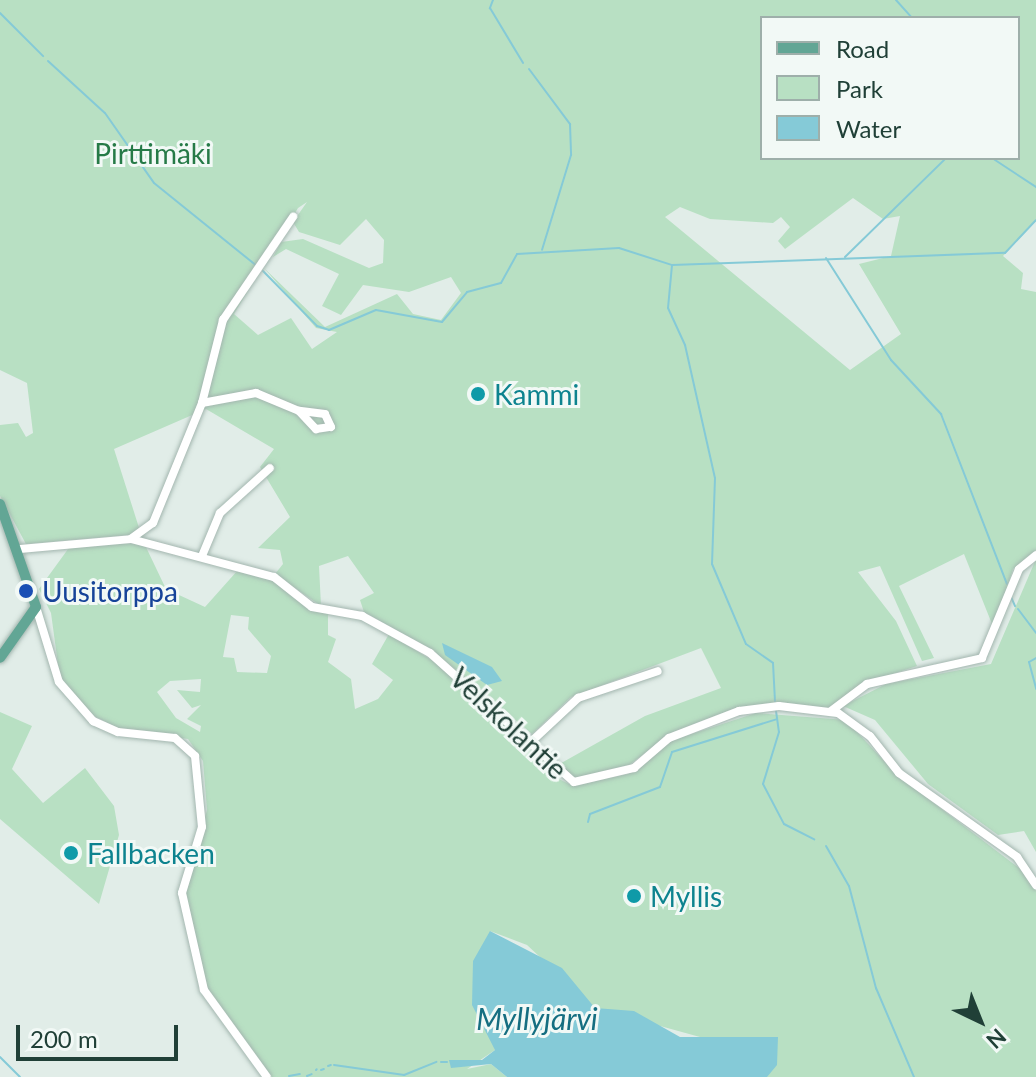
<!DOCTYPE html>
<meta charset="utf-8">
<style>
body{margin:0}
#map{position:relative;width:1036px;height:1077px;overflow:hidden;background:#e1ede8;font-family:Lato,sans-serif}
div>[style]{position:absolute}
.green>*{inset:0;background:#b8e0c3}
.water>*{inset:0;background:#85cad7}
.stream>*{height:2px;margin:-1px;padding:0 1px;transform-origin:1px;border-radius:1px;background:#85cad7}
.roads{filter:drop-shadow(0 0 2px #a3b6af) drop-shadow(0 0 2px #a3b6af)}
.minor>*{height:8px;margin:-4px;padding:0 4px;transform-origin:4px;border-radius:4px;background:#fff}
.major>*{height:10px;margin:-5px;padding:0 5px;transform-origin:5px;border-radius:5px;background:#62a695}
.dots>*{width:22px;height:22px;translate:-50% -50%;box-sizing:border-box;border:4px solid #f2f9f6;border-radius:50%}
span{translate:-50% -50%;white-space:nowrap;text-align:center;line-height:1.15;-webkit-text-stroke:6px #f2f9f6;paint-order:stroke}
.park-label{font-size:28px;color:#267a47}
.culture-label{font-size:28px;color:#0d838f}
.left{translate:0 -50%;text-align:left}
.transit-label{font-size:28px;color:#164399}
.street-label{font-size:28px;color:#204037}
.water-label{font-size:30px;color:#156e81;font-style:italic}
.legend{position:absolute;left:760px;top:16px;width:260px;height:144px;box-sizing:border-box;background:#f2f9f6;border:2px solid #9eafaa;margin:0;padding:10px 14px;list-style:none;font-size:24px;color:#204037}
.legend li{display:flex;align-items:center;gap:16px;height:40px}
.legend b{width:40px;border:2px solid #9eafaa}
.north{position:absolute;left:940px;top:981px;width:80px;height:80px;-webkit-text-stroke:6px #f2f9f6;paint-order:stroke;rotate:137deg;font-size:22px;font-weight:700;line-height:32px;text-align:center;color:#204037}
.north::after{content:'';display:block;margin:auto;width:28px;height:36px;background:#204037;clip-path:polygon(50% 0,100% 100%,50% 72%,0 100%)}
.scale{position:absolute;left:16px;top:1025px;width:162px;height:36px;box-sizing:border-box;border:4px solid #204037;border-top:0;padding-left:10px;font-size:24px;line-height:28px;white-space:nowrap;color:#204037;-webkit-text-stroke:6px #f2f9f6;paint-order:stroke}
</style>
<div id="map">
<div class="green">
<i style="clip-path:polygon(evenodd,0 0,1036px 0,1036px 221px,1003px 256px,1023px 273px,1021px 289px,1036px 292px,1036px 550px,1013px 569px,994px 629px,964px 554px,899px 586px,934px 658px,922px 661px,880px 566px,858px 572px,896px 621px,917px 666px,859px 685px,832px 708px,738px 707px,673px 732px,625px 768px,574px 779px,556px 766px,645px 716px,721px 688px,701px 648px,571px 697px,532px 734px,432px 650px,364px 612px,360px 600px,374px 593px,348px 556px,319px 566px,321px 606px,275px 574px,283px 564px,280px 550px,258px 548px,290px 517px,260px 467px,274px 449px,206px 409px,114px 449px,141px 534px,26px 544px,0 496px,0 425px,18px 423px,26px 437px,33px 433px,27px 383px,0 370px,0 0,762px 18px,1018px 18px,1018px 158px,762px 158px,762px 18px,0 0,853px 198px,883px 219px,900px 216px,891px 256px,859px 264px,901px 334px,850px 370px,665px 217px,680px 207px,710px 219px,773px 223px,781px 217px,790px 227px,778px 241px,785px 249px,853px 198px,0 0,307px 202px,293px 222px,299px 232px,340px 245px,366px 219px,384px 240px,383px 263px,369px 268px,303px 239px,281px 242px,273px 257px,286px 249px,339px 274px,322px 306px,341px 315px,363px 285px,409px 292px,451px 277px,461px 293px,441px 320px,413px 314px,397px 294px,325px 327px,264px 268px,316px 328px,337px 332px,312px 349px,291px 318px,258px 335px,234px 314px,298px 208px,307px 202px)"></i>
<i style="clip-path:polygon(evenodd,124px 543px,145px 545px,166px 589px,205px 607px,238px 570px,272px 580px,328px 614px,328px 635px,336px 639px,328px 662px,351px 679px,355px 709px,378px 699px,393px 680px,372px 664px,389px 634px,443px 667px,531px 743px,555px 777px,573px 786px,628px 774px,670px 741px,756px 713px,846px 720px,897px 775px,1028px 875px,1036px 891px,1036px 1077px,730px 1077px,700px 1037px,595px 1008px,527px 945px,490px 931px,495px 1050px,467px 1069px,491px 1064px,507px 1077px,267px 1077px,203px 990px,185px 891px,207px 810px,203px 761px,188px 739px,120px 729px,90px 714px,60px 679px,51px 613px,39px 589px,71px 545px,124px 543px,231px 615px,249px 617px,248px 629px,271px 656px,267px 673px,237px 672px,234px 658px,223px 657px,231px 615px,124px 543px,201px 679px,200px 692px,177px 690px,192px 708px,201px 705px,187px 719px,201px 726px,200px 732px,176px 718px,157px 692px,170px 681px,201px 679px)"></i>
<i style="clip-path:polygon(1036px 559px,1036px 852px,1024px 831px,998px 835px,928px 784px,875px 720px,843px 706px,886px 684px,991px 664px)"></i>
<i style="clip-path:polygon(0 712px,32px 726px,12px 769px,43px 803px,85px 768px,114px 806px,119px 835px,99px 904px,0 819px)"></i>
</div>
<div class="water">
<i style="clip-path:polygon(442px 643px,492px 667px,502px 681px,487px 685px,445px 655px)"></i>
<i style="clip-path:polygon(490px 931px,562px 968px,595px 1008px,634px 1011px,680px 1037px,778px 1037px,777px 1065px,767px 1077px,507px 1077px,491px 1064px,451px 1068px,449px 1060px,482px 1060px,495px 1050px,472px 1005px,473px 961px)"></i>
</div>
<div class="stream">
<i style="left:493px;top:0;width:9px;rotate:111deg"></i>
<i style="left:490px;top:8px;width:64px;rotate:59deg"></i>
<i style="left:896px;top:0;width:24px;rotate:48deg"></i>
<i style="left:0;top:13px;width:61px;rotate:45deg"></i>
<i style="left:48px;top:61px;width:77px;rotate:42.4deg"></i>
<i style="left:105px;top:113px;width:85px;rotate:55deg"></i>
<i style="left:154px;top:183px;width:132px;rotate:38.9deg"></i>
<i style="left:529px;top:69px;width:69px;rotate:53.3deg"></i>
<i style="left:570px;top:124px;width:31px;rotate:88deg"></i>
<i style="left:571px;top:155px;width:99px;rotate:107deg"></i>
<i style="left:992px;top:158px;width:53px;rotate:33.4deg"></i>
<i style="left:845px;top:257px;width:141px;rotate:-44.4deg"></i>
<i style="left:826px;top:258px;width:121px;rotate:57.5deg"></i>
<i style="left:891px;top:360px;width:74px;rotate:47.2deg"></i>
<i style="left:941px;top:414px;width:182px;rotate:68.8deg"></i>
<i style="left:672px;top:265px;width:43px;rotate:95.3deg"></i>
<i style="left:668px;top:308px;width:41px;rotate:65.3deg"></i>
<i style="left:685px;top:345px;width:136px;rotate:77.3deg"></i>
<i style="left:715px;top:478px;width:86px;rotate:92deg"></i>
<i style="left:712px;top:564px;width:87px;rotate:67deg"></i>
<i style="left:746px;top:644px;width:33px;rotate:35deg"></i>
<i style="left:773px;top:663px;width:38px;rotate:87deg"></i>
<i style="left:263px;top:271px;width:77px;rotate:45.5deg"></i>
<i style="left:317px;top:326px;width:13px;rotate:18deg"></i>
<i style="left:329px;top:330px;width:51px;rotate:-23.1deg"></i>
<i style="left:376px;top:310px;width:67px;rotate:10.3deg"></i>
<i style="left:442px;top:322px;width:39px;rotate:-50deg"></i>
<i style="left:467px;top:292px;width:35px;rotate:-15deg"></i>
<i style="left:501px;top:283px;width:33px;rotate:-61deg"></i>
<i style="left:517px;top:254px;width:102px;rotate:-3.4deg"></i>
<i style="left:619px;top:248px;width:56px;rotate:17.8deg"></i>
<i style="left:672px;top:265px;width:333px;rotate:-2.1deg"></i>
<i style="left:1005px;top:253px;width:45px;rotate:-46.8deg"></i>
<i style="left:1011px;top:597px;width:10px;rotate:66deg"></i>
<i style="left:1018px;top:609px;width:30px;rotate:53deg"></i>
<i style="left:1036px;top:658px;width:8px;rotate:150deg"></i>
<i style="left:1029px;top:662px;width:28px;rotate:75deg"></i>
<i style="left:776px;top:711px;width:21px;rotate:82deg"></i>
<i style="left:779px;top:732px;width:54px;rotate:107.1deg"></i>
<i style="left:763px;top:784px;width:45px;rotate:62.3deg"></i>
<i style="left:784px;top:824px;width:34px;rotate:27deg"></i>
<i style="left:588px;top:822px;width:8px;rotate:-76deg"></i>
<i style="left:590px;top:814px;width:75px;rotate:-21.1deg"></i>
<i style="left:660px;top:787px;width:37px;rotate:-71deg"></i>
<i style="left:672px;top:752px;width:110px;rotate:-17.4deg"></i>
<i style="left:826px;top:846px;width:46px;rotate:60.1deg"></i>
<i style="left:849px;top:886px;width:106px;rotate:75.2deg"></i>
<i style="left:876px;top:988px;width:97px;rotate:66.9deg"></i>
<i style="left:0;top:1057px;width:28px;rotate:45deg"></i>
<i style="left:441px;top:1062px;width:6px"></i>
<i style="left:334px;top:1065px;width:71px;rotate:8.1deg"></i>
<i style="left:404px;top:1075px;width:35px;rotate:-22deg"></i>
<i style="left:328px;top:1066px;width:3px;rotate:-18deg"></i>
<i style="left:316px;top:1070px;width:1px;rotate:-45deg"></i>
<i style="left:321px;top:1070px;width:3px;rotate:-18deg"></i>
<i style="left:289px;top:1076px;width:11px;rotate:-10deg"></i>
<i style="left:307px;top:1076px;width:5px;rotate:-22deg"></i>
</div>
<div class="roads">
<div class="minor">
<i style="left:202px;top:403px;width:55px;rotate:-10.5deg"></i>
<i style="left:256px;top:393px;width:47px;rotate:22.7deg"></i>
<i style="left:299px;top:411px;width:25px;rotate:47deg"></i>
<i style="left:316px;top:429px;width:15px;rotate:-8deg"></i>
<i style="left:331px;top:427px;width:14px;rotate:-115deg"></i>
<i style="left:325px;top:414px;width:26px;rotate:-173deg"></i>
<i style="left:132px;top:538px;width:26px;rotate:-36deg"></i>
<i style="left:153px;top:523px;width:130px;rotate:-67.8deg"></i>
<i style="left:202px;top:403px;width:86px;rotate:-75.8deg"></i>
<i style="left:223px;top:320px;width:125px;rotate:-55.8deg"></i>
<i style="left:20px;top:549px;width:111px;rotate:-5.1deg"></i>
<i style="left:131px;top:539px;width:148px;rotate:14.9deg"></i>
<i style="left:274px;top:577px;width:48px;rotate:38.3deg"></i>
<i style="left:312px;top:607px;width:51px;rotate:10.2deg"></i>
<i style="left:362px;top:616px;width:77px;rotate:28.6deg"></i>
<i style="left:430px;top:653px;width:193px;rotate:41.9deg"></i>
<i style="left:574px;top:782px;width:62px;rotate:-13.1deg"></i>
<i style="left:634px;top:768px;width:46px;rotate:-40.6deg"></i>
<i style="left:669px;top:738px;width:75px;rotate:-21.1deg"></i>
<i style="left:739px;top:711px;width:40px;rotate:-7.1deg"></i>
<i style="left:779px;top:706px;width:59px;rotate:6.8deg"></i>
<i style="left:838px;top:713px;width:39px;rotate:36deg"></i>
<i style="left:870px;top:736px;width:47px;rotate:51.9deg"></i>
<i style="left:899px;top:773px;width:145px;rotate:35.4deg"></i>
<i style="left:1017px;top:857px;width:34px;rotate:56deg"></i>
<i style="left:202px;top:556px;width:47px;rotate:-67.3deg"></i>
<i style="left:220px;top:513px;width:67px;rotate:-42deg"></i>
<i style="left:36px;top:607px;width:78px;rotate:73deg"></i>
<i style="left:59px;top:682px;width:52px;rotate:48.9deg"></i>
<i style="left:93px;top:721px;width:27px;rotate:24deg"></i>
<i style="left:118px;top:732px;width:57px;rotate:6deg"></i>
<i style="left:175px;top:738px;width:27px;rotate:42deg"></i>
<i style="left:195px;top:756px;width:71px;rotate:84.4deg"></i>
<i style="left:202px;top:827px;width:69px;rotate:106.9deg"></i>
<i style="left:182px;top:893px;width:99px;rotate:77.2deg"></i>
<i style="left:204px;top:990px;width:107px;rotate:54.1deg"></i>
<i style="left:831px;top:711px;width:45px;rotate:-36.9deg"></i>
<i style="left:867px;top:684px;width:118px;rotate:-12.7deg"></i>
<i style="left:982px;top:658px;width:96px;rotate:-67.4deg"></i>
<i style="left:1019px;top:569px;width:22px;rotate:-39deg"></i>
<i style="left:533px;top:740px;width:62px;rotate:-43deg"></i>
<i style="left:578px;top:698px;width:84px;rotate:-18.6deg"></i>
</div>
<div class="major">
<i style="left:0;top:504px;width:109px;rotate:70.7deg"></i>
<i style="left:36px;top:607px;width:62px;rotate:125.2deg"></i>
</div>
</div>
<div class="dots">
<i style="left:478px;top:394px;background:#0f9aa8"></i>
<i style="left:26px;top:591px;background:#1a4fb4"></i>
<i style="left:71px;top:853px;background:#0f9aa8"></i>
<i style="left:634px;top:896px;background:#0f9aa8"></i>
</div>
<div class="park-label">
<span style="left:153px;top:153px">Pirttimäki</span>
</div>
<div class="culture-label">
<span class="left" style="left:494px;top:394px">Kammi</span>
<span class="left" style="left:87px;top:853px">Fallbacken</span>
<span class="left" style="left:650px;top:896px">Myllis</span>
</div>
<div class="transit-label">
<span class="left" style="left:42px;top:591px">Uusitorppa</span>
</div>
<div class="street-label">
<span style="left:509px;top:723px;rotate:43deg">Velskolantie</span>
</div>
<div class="water-label">
<span style="left:537px;top:1018px">Myllyjärvi</span>
</div>
<ul class="legend">
<li><b style="height:10px;background:#62a695"></b>Road</li>
<li><b style="height:22px;background:#b8e0c3"></b>Park</li>
<li><b style="height:22px;background:#85cad7"></b>Water</li>
</ul>
<div class="north">N</div>
<div class="scale">200 m</div>
</div>
